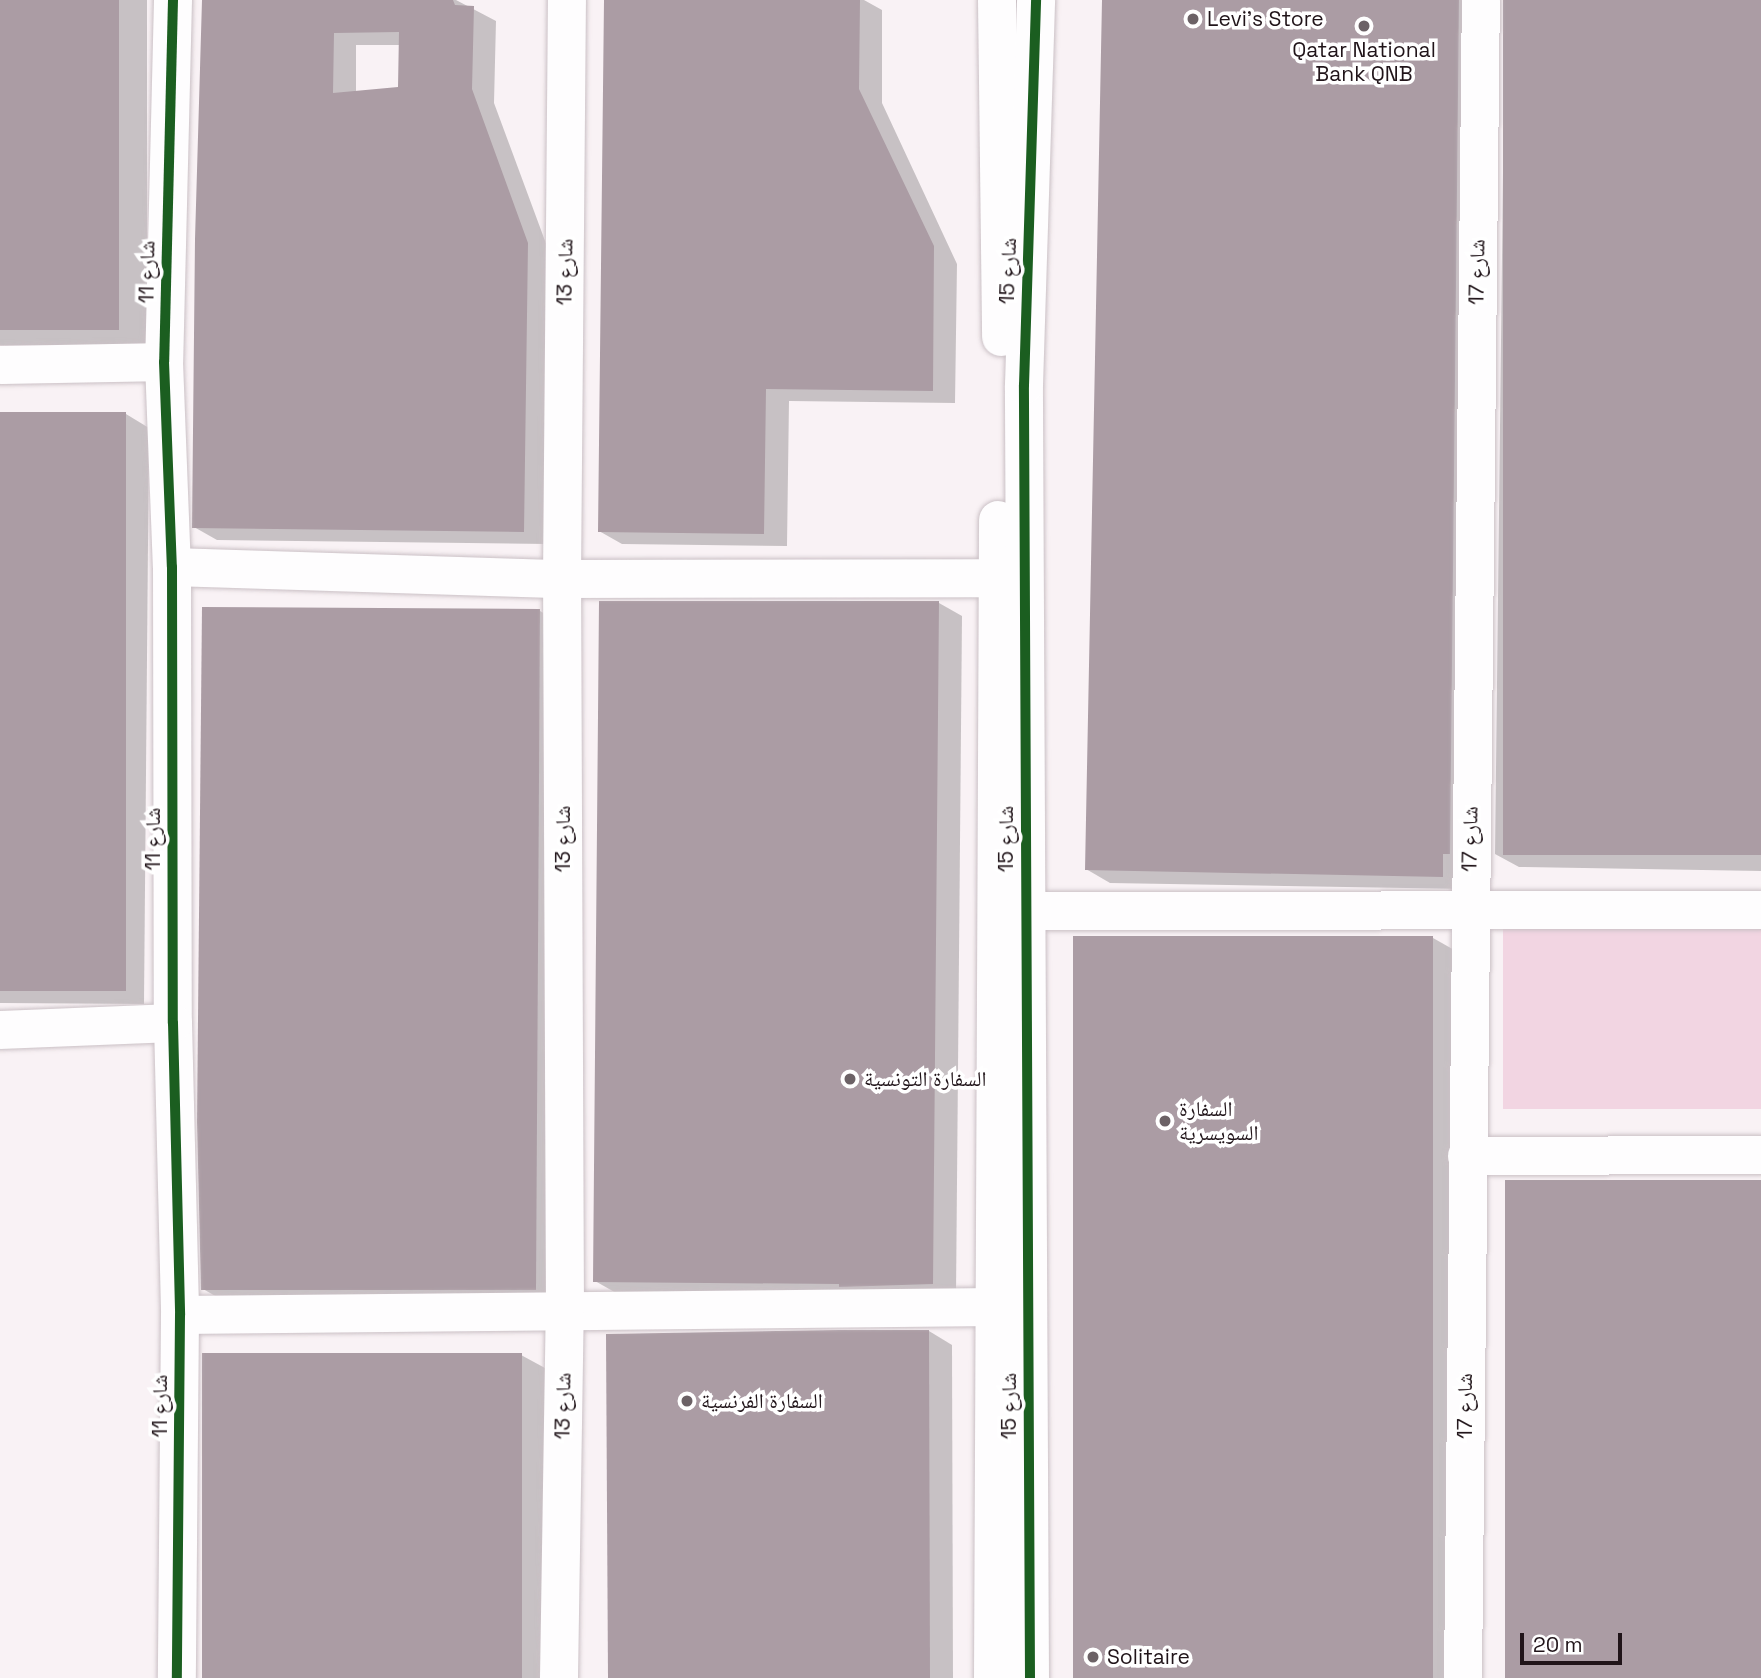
<!DOCTYPE html>
<meta charset="utf-8">
<style>
body{margin:0}
#map{position:relative;width:1761px;height:1678px;overflow:hidden;background:#f9f2f5;font-family:"Space Grotesk","Noto Naskh Arabic",sans-serif}
div>[style]{position:absolute}
.green>*{inset:0;background:#f2d5e2;transform-origin:0 0}
.shadow>*{inset:0;background:#0003;transform-origin:0 0}
.building>*{inset:0;background:#ab9ca4;transform-origin:0 0}
.roads{filter:drop-shadow(0 0 2px #cac0c5) drop-shadow(0 0 2px #cac0c5)}
.minor>*{height:38px;margin:-19px;padding:0 19px;transform-origin:19px;border-radius:19px;background:#fefdfe}
.tertiary>*{height:38px;margin:-19px;padding:0 19px;transform-origin:19px;border-radius:19px;background:#fefdfe}
.cycleway>*{height:10px;margin:-5px;padding:0 5px;transform-origin:5px;border-radius:5px;background:#1b5e20}
.dots>*{width:19px;height:19px;translate:-50% -50%;box-sizing:border-box;border:4px solid #fff;border-radius:50%}
span{translate:-50% -50%;white-space:nowrap;text-align:center;line-height:1.15;-webkit-text-stroke:7px #fff;paint-order:stroke}
.poi-label{font-size:21px;color:#201419}
.left{translate:0 -50%;text-align:left}
.street-label{font-size:21px;color:#201419}
.scale{position:absolute;left:1520px;top:1633px;width:102px;height:32px;box-sizing:border-box;border:4px solid #201419;border-top:0;padding-left:9px;font-size:21px;line-height:24px;white-space:nowrap;color:#201419;-webkit-text-stroke:5px #fff;paint-order:stroke}
</style>
<div id="map">
<div class="green">
<i style="left:1503px;top:929px;width:258px;height:180px"></i>
</div>
<div class="shadow">
<i style="left:0;top:0;width:147px;height:345px"></i>
<i style="clip-path:polygon(evenodd,204px 0,456px 0,496px 21px,494px 103px,551px 257px,547px 544px,217px 540px,194px 527px,204px 0,356px 45px,401px 45px,399px 89px,356px 93px,356px 45px)"></i>
<i style="clip-path:polygon(606px 0,864px 0,882px 10px,882px 103px,957px 264px,955px 403px,789px 401px,787px 546px,622px 544px,599px 531px)"></i>
<i style="clip-path:polygon(1104px 0,1487px 0,1465px 889px,1110px 883px,1086px 869px)"></i>
<i style="clip-path:polygon(1505px 0,1712px 0,1712px 4px,1761px 0,1761px 871px,1519px 867px,1495px 854px)"></i>
<i style="clip-path:polygon(0 414px,126px 414px,149px 428px,144px 1004px,0 1003px)"></i>
<i style="clip-path:polygon(939px 603px,962px 616px,956px 1296px,618px 1294px,595px 1281px)"></i>
<i style="clip-path:polygon(540px 611px,563px 624px,558px 1302px,226px 1302px,203px 1289px)"></i>
<i style="clip-path:polygon(1433px 938px,1456px 951px,1462px 1678px,1081px 1678px)"></i>
<i style="clip-path:polygon(929px 1331px,952px 1345px,953px 1678px,609px 1678px)"></i>
<i style="clip-path:polygon(521px 1355px,545px 1368px,546px 1678px,203px 1678px)"></i>
</div>
<div class="building">
<i style="left:0;top:0;width:119px;height:330px"></i>
<i style="clip-path:polygon(evenodd,202px 0,453px 0,455px 5px,474px 6px,472px 89px,528px 243px,524px 532px,192px 528px,195px 239px,202px 0,399px 32px,398px 87px,333px 93px,334px 33px,399px 32px)"></i>
<i style="clip-path:polygon(604px 0,860px 0,859px 89px,934px 246px,933px 391px,766px 389px,764px 534px,598px 532px)"></i>
<i style="clip-path:polygon(1102px 0,1459px 0,1450px 854px,1443px 854px,1443px 877px,1085px 870px)"></i>
<i style="left:1503px;top:0;width:258px;height:855px"></i>
<i style="left:0;top:412px;width:126px;height:579px"></i>
<i style="clip-path:polygon(599px 601px,939px 601px,933px 1284px,839px 1287px,839px 1284px,593px 1282px)"></i>
<i style="clip-path:polygon(202px 607px,540px 609px,536px 1290px,201px 1290px,197px 1122px)"></i>
<i style="left:1433px;top:936px;width:742px;height:360px;rotate:90deg"></i>
<i style="left:1505px;top:1180px;width:256px;height:498px"></i>
<i style="clip-path:polygon(839px 1330px,929px 1330px,930px 1678px,608px 1678px,606px 1334px)"></i>
<i style="left:522px;top:1353px;width:325px;height:320px;rotate:90deg"></i>
</div>
<div class="roads">
<div class="minor">
<i style="left:173px;top:0;width:362px;rotate:91.4deg"></i>
<i style="left:164px;top:362px;width:205px;rotate:87.8deg"></i>
<i style="left:172px;top:567px;width:456px;rotate:89.9deg"></i>
<i style="left:173px;top:1023px;width:292px;rotate:88.6deg"></i>
<i style="left:180px;top:1315px;width:363px;rotate:90.5deg"></i>
<i style="left:0;top:365px;width:164px;rotate:-1deg"></i>
<i style="left:172px;top:567px;width:390px;rotate:1.8deg"></i>
<i style="left:562px;top:579px;width:435px;rotate:-0.1deg"></i>
<i style="left:1025px;top:911px;width:736px;rotate:-0.08deg"></i>
<i style="left:0;top:1030px;width:173px;rotate:-2.3deg"></i>
<i style="left:1467px;top:1156px;width:294px;rotate:-0.2deg"></i>
<i style="left:180px;top:1315px;width:817px;rotate:-0.56deg"></i>
<i style="left:997px;top:1307px;width:30px;rotate:-6deg"></i>
<i style="left:559px;top:1678px;width:367px;rotate:-89.1deg"></i>
<i style="left:565px;top:1311px;width:732px;rotate:-90.23deg"></i>
<i style="left:562px;top:579px;width:579px;rotate:-89.51deg"></i>
<i style="left:1463px;top:1678px;width:1678px;rotate:-89.39deg"></i>
</div>
<div class="tertiary">
<i style="left:997px;top:0;width:337px;rotate:89.3deg"></i>
<i style="left:993px;top:1678px;width:1158px;rotate:-89.75deg"></i>
<i style="left:1030px;top:1678px;width:1293px;rotate:-90.27deg"></i>
<i style="left:1024px;top:385px;width:385px;rotate:-88.2deg"></i>
</div>
</div>
<div class="cycleway">
<i style="left:173px;top:0;width:362px;rotate:91.4deg"></i>
<i style="left:164px;top:362px;width:205px;rotate:87.8deg"></i>
<i style="left:172px;top:567px;width:456px;rotate:89.9deg"></i>
<i style="left:173px;top:1023px;width:292px;rotate:88.6deg"></i>
<i style="left:180px;top:1315px;width:363px;rotate:90.5deg"></i>
<i style="left:1030px;top:1678px;width:1293px;rotate:-90.27deg"></i>
<i style="left:1024px;top:385px;width:385px;rotate:-88.2deg"></i>
</div>
<div class="dots">
<i style="left:1193px;top:19px;background:#6c6266"></i>
<i style="left:1364px;top:26px;background:#6c6266"></i>
<i style="left:850px;top:1079px;background:#6c6266"></i>
<i style="left:1165px;top:1121px;background:#6c6266"></i>
<i style="left:687px;top:1401px;background:#6c6266"></i>
<i style="left:1093px;top:1657px;background:#6c6266"></i>
</div>
<div class="poi-label">
<span class="left" style="left:1207px;top:19px">Levi's Store</span>
<span style="left:1364px;top:62px">Qatar National<br>Bank QNB</span>
<span class="left" style="left:864px;top:1079px">السفارة التونسية</span>
<span class="left" style="left:1179px;top:1121px">السفارة<br>السويسرية</span>
<span class="left" style="left:701px;top:1401px">السفارة الفرنسية</span>
<span class="left" style="left:1107px;top:1657px">Solitaire</span>
</div>
<div class="street-label">
<span style="left:1008px;top:271px;rotate:-88deg">شارع 15</span>
<span style="left:147px;top:272px;rotate:-89deg">شارع 11</span>
<span style="left:565px;top:272px;rotate:-89deg">شارع 13</span>
<span style="left:1477px;top:272px;rotate:-89deg">شارع 17</span>
<span style="left:153px;top:839px;rotate:-90deg">شارع 11</span>
<span style="left:563px;top:839px;rotate:-90deg">شارع 13</span>
<span style="left:1006px;top:839px;rotate:-90deg">شارع 15</span>
<span style="left:1470px;top:839px;rotate:-89deg">شارع 17</span>
<span style="left:160px;top:1406px;rotate:-90deg">شارع 11</span>
<span style="left:563px;top:1406px;rotate:-89deg">شارع 13</span>
<span style="left:1009px;top:1406px;rotate:-90deg">شارع 15</span>
<span style="left:1465px;top:1406px;rotate:-90deg">شارع 17</span>
</div>
<div class="scale">20 m</div>
</div>
